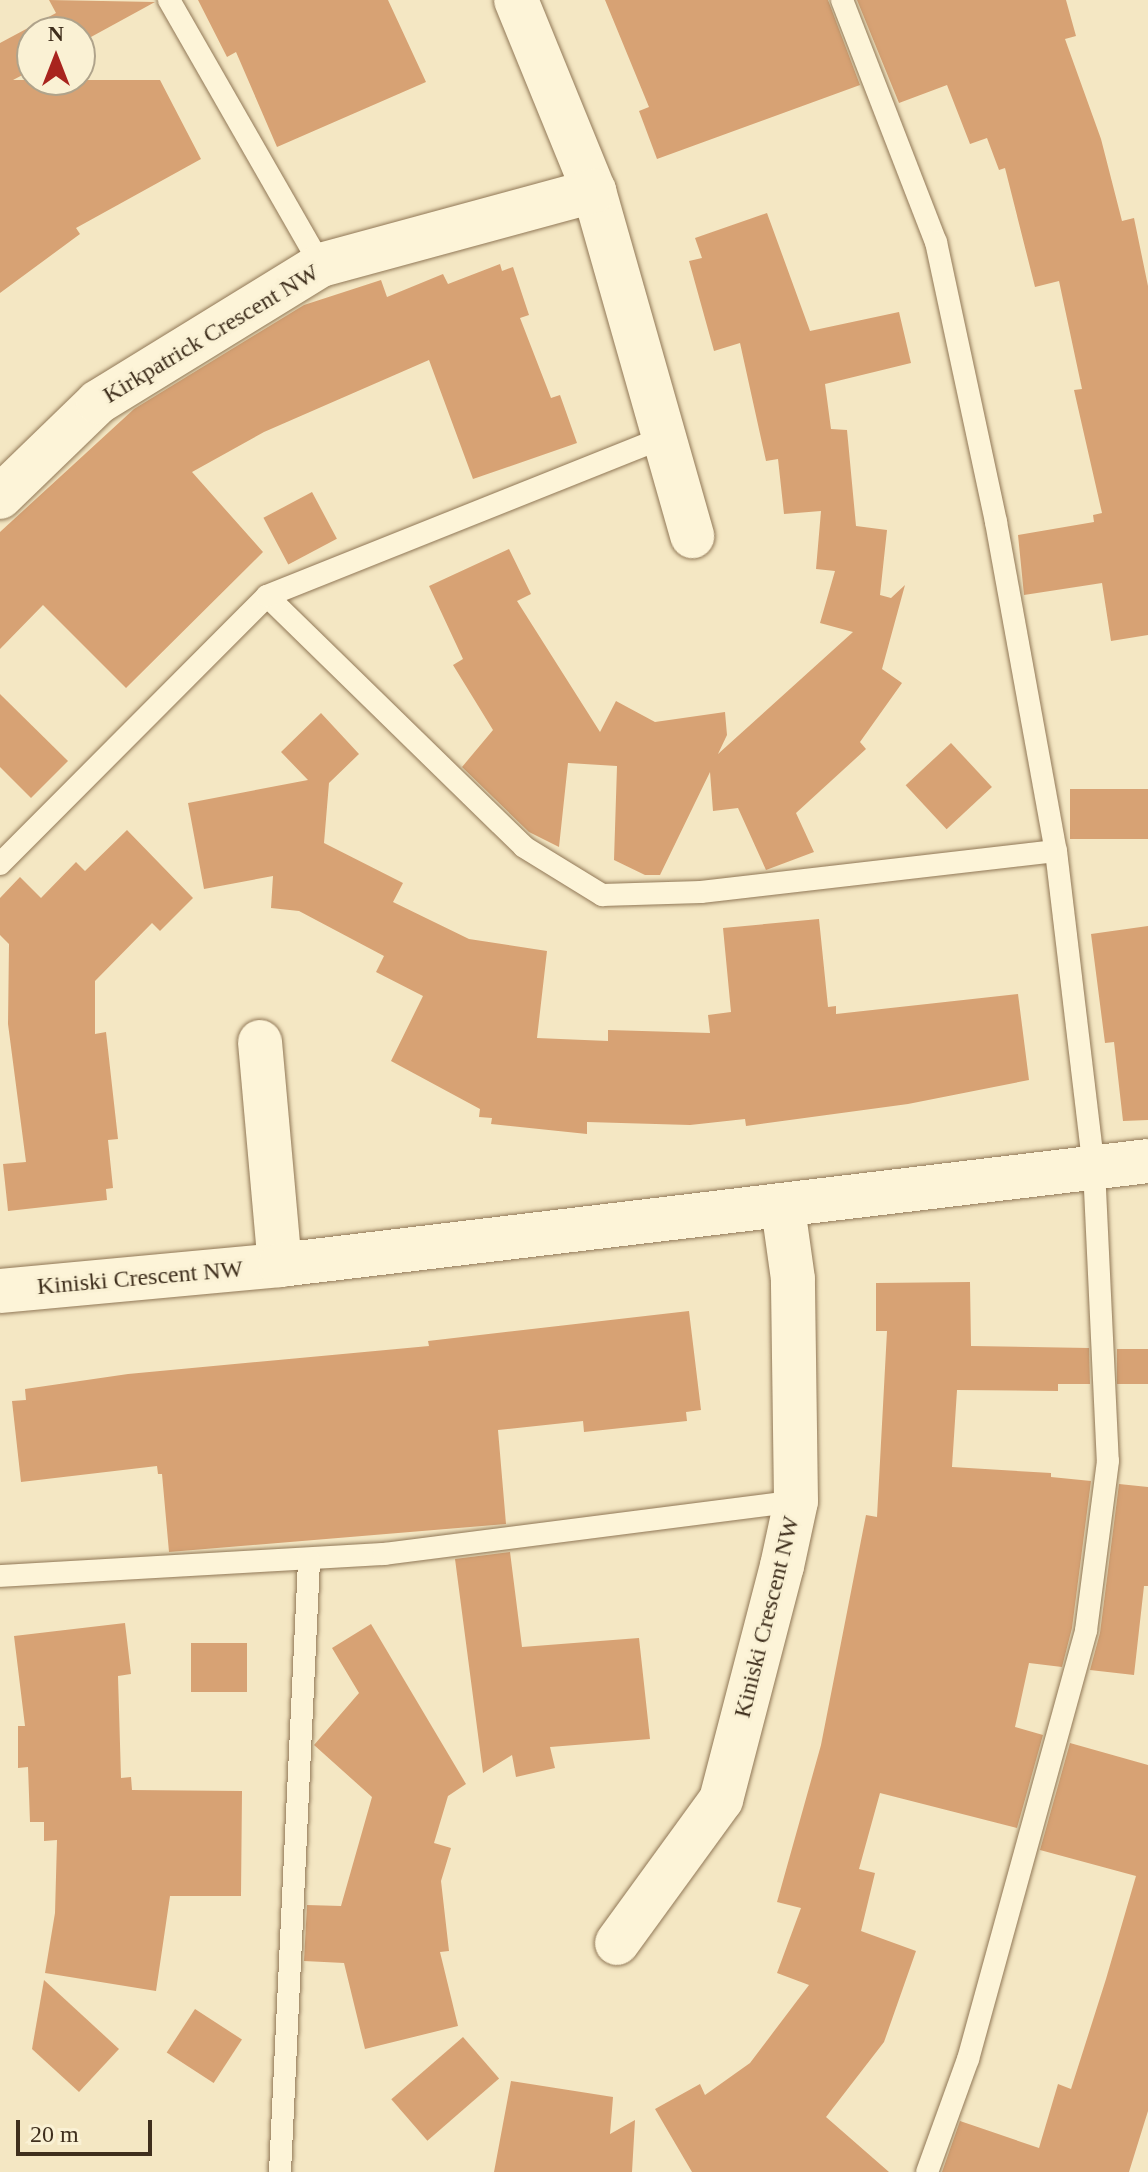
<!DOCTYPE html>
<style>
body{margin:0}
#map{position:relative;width:1148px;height:2172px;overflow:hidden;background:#f4e7c3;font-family:"Times New Roman",serif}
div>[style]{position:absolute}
.building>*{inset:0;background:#d7a274;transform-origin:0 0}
.roads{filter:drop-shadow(0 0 2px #917857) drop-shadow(0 0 2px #917857)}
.service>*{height:22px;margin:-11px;padding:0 11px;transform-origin:11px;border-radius:11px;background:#fdf4d8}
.minor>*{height:44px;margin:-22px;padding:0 22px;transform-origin:22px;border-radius:22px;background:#fdf4d8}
span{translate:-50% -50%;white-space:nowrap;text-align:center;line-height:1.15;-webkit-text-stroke:6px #faf1d4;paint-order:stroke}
.street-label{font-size:24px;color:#3f2f1d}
.north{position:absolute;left:16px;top:16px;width:80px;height:80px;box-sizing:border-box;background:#faf1d4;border:2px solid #afa38b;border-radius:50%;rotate:0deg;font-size:22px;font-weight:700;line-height:32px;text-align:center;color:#3f2f1d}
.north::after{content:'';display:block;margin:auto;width:28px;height:36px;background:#a8241e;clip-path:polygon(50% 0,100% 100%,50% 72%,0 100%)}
.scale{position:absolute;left:16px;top:2120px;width:136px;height:36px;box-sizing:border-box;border:4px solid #3f2f1d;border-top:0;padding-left:10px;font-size:24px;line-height:28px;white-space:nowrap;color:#3f2f1d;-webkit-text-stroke:6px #faf1d4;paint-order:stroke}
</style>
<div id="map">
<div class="building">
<i style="clip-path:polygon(49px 0,155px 2px,80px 43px,80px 32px,32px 32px,32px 70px,13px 80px,160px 80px,201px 159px,76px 228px,80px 234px,0 293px,0 43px,56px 13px)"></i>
<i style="clip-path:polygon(198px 0,388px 0,426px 82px,277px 147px,236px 52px,227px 57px)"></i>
<i style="clip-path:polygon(605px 0,828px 0,860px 85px,657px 159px,639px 111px,649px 107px)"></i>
<i style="clip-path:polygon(857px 0,1066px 0,1076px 36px,1065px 39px,1101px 139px,1122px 221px,1134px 218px,1148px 286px,1148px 635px,1111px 641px,1102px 583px,1024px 595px,1018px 535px,1094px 522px,1093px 515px,1102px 513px,1074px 390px,1082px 389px,1059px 281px,1035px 287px,1005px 168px,999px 170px,987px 138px,970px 144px,947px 85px,899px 103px)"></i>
<i style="clip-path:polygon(767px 213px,810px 331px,899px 312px,911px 363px,825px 384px,831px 429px,847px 430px,856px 526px,887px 530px,880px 595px,891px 598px,905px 585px,882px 669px,902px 683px,860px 742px,866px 749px,796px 813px,814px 852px,766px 870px,738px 808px,713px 811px,710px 772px,660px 875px,645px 875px,614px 860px,617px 766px,568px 763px,559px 847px,529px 832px,462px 767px,493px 730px,453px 665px,463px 659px,429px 586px,509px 549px,531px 594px,517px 601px,600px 732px,616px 701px,655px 722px,725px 712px,727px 735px,718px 754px,853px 632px,820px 623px,835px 571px,816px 569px,821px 511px,784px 514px,778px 459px,766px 461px,740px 343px,714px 351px,689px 261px,702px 258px,695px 238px)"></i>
<i style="clip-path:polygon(500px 264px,502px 271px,513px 267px,529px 315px,520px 318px,551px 398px,560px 395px,577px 443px,473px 479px,429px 360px,264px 432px,192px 472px,263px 552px,126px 688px,43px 605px,0 649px,0 532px,134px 409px,304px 305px,381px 280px,387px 297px,443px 274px,448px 284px)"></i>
<i style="left:312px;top:492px;width:53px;height:55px;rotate:62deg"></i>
<i style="clip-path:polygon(0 694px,68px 761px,31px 798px,0 767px)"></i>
<i style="clip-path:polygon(321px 713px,359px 754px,329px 783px,324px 843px,403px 883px,393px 902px,469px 939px,547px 951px,537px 1038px,608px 1041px,608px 1030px,710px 1033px,708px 1015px,731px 1012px,723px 928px,819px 919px,828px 1007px,836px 1006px,836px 1014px,1018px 994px,1029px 1080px,908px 1104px,746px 1126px,745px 1119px,690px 1125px,587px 1122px,587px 1134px,491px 1124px,492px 1118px,479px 1117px,480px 1109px,391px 1061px,423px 996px,376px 972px,384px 956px,299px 911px,271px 908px,273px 876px,204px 889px,188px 803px,308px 780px,281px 752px)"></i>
<i style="left:951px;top:743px;width:60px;height:62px;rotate:47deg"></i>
<i style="left:1148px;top:789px;width:50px;height:78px;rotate:90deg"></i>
<i style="clip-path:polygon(127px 830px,193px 898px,160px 931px,152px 923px,95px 981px,95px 1034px,106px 1032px,118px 1139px,108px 1140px,113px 1188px,106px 1189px,107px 1200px,8px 1211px,3px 1164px,26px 1162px,8px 1024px,9px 944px,0 935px,0 898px,20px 877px,41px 898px,76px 862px,85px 871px)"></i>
<i style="clip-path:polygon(1148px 926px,1148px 1120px,1123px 1121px,1114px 1042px,1105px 1043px,1091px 934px)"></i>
<i style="clip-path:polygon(970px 1282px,971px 1346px,1089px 1348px,1090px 1384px,1058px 1384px,1058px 1391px,957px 1390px,952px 1467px,1051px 1473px,1051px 1477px,1091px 1481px,1072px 1628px,1062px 1667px,1029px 1663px,1015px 1727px,1043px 1735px,1017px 1828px,880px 1793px,859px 1869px,875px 1873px,861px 1931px,916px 1951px,884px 2042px,826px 2117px,889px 2172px,692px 2172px,655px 2109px,700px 2084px,705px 2095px,750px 2063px,809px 1985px,777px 1973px,801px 1908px,777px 1902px,821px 1745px,866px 1515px,877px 1517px,887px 1331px,876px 1331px,876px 1283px)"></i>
<i style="clip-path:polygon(689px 1311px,701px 1410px,686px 1412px,687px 1421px,584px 1432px,583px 1421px,498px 1430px,506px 1524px,169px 1552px,162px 1474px,158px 1474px,157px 1466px,21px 1482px,12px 1401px,26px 1400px,25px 1389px,128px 1374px,429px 1346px,428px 1341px)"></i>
<i style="left:1117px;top:1349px;width:31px;height:35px"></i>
<i style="clip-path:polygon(1119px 1484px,1148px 1487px,1148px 1586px,1144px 1586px,1134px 1675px,1090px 1670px,1100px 1633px)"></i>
<i style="clip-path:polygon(510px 1552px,522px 1647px,639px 1638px,650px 1739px,550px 1747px,555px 1768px,516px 1777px,512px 1755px,483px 1773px,455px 1559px)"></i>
<i style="clip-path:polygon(125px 1623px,131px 1674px,118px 1676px,121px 1778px,131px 1777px,132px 1790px,242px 1791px,241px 1896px,170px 1896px,156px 1991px,45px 1973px,55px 1913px,57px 1840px,44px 1841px,44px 1822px,30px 1822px,28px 1767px,18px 1768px,18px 1726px,25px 1726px,14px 1636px)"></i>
<i style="clip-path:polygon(371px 1624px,466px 1784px,448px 1796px,434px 1843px,451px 1848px,441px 1881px,449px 1951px,440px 1952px,458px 2026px,365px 2049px,344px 1963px,304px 1961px,307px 1905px,341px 1906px,372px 1797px,314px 1745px,359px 1693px,332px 1648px)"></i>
<i style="left:247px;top:1643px;width:49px;height:56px;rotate:90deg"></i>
<i style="clip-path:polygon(1070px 1743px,1148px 1765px,1148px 2111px,1129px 2172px,942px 2172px,960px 2121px,1039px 2148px,1058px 2084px,1071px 2089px,1106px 1979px,1136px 1876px,1040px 1850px)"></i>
<i style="clip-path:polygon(44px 1980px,119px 2049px,79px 2092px,32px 2049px)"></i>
<i style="left:195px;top:2009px;width:56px;height:52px;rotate:33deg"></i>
<i style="left:463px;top:2037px;width:55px;height:95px;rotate:49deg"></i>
<i style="clip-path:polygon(511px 2081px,613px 2097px,610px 2134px,635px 2120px,632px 2172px,494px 2172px)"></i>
</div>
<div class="roads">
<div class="service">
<i style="left:169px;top:0;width:305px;rotate:60.2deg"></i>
<i style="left:842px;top:0;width:260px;rotate:68.8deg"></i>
<i style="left:936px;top:242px;width:286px;rotate:77.9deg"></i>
<i style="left:996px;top:522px;width:334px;rotate:79.7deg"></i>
<i style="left:1056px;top:851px;width:319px;rotate:83.2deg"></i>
<i style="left:1094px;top:1168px;width:293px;rotate:87.3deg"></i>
<i style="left:1108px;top:1461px;width:171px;rotate:97.4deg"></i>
<i style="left:1086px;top:1631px;width:444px;rotate:105.4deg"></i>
<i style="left:968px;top:2059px;width:120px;rotate:109.9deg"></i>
<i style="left:267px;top:596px;width:359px;rotate:44.3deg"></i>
<i style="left:524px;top:847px;width:92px;rotate:31.6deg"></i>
<i style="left:602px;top:895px;width:99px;rotate:-1.7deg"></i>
<i style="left:701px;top:892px;width:357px;rotate:-6.6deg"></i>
<i style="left:0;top:864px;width:378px;rotate:-45.1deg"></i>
<i style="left:267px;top:596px;width:428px;rotate:-21.8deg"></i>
<i style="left:0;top:1576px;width:385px;rotate:-3.3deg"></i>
<i style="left:384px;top:1554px;width:415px;rotate:-7.3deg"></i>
<i style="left:280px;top:2172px;width:612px;rotate:-87.28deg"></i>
</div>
<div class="minor">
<i style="left:516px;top:0;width:206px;rotate:67.8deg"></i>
<i style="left:594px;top:191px;width:359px;rotate:74.1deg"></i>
<i style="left:0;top:497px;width:136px;rotate:-44.1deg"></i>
<i style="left:98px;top:402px;width:262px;rotate:-31.6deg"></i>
<i style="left:321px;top:265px;width:283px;rotate:-15.2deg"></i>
<i style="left:260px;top:1042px;width:224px;rotate:84.9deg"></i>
<i style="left:0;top:1291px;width:281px;rotate:-5.3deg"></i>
<i style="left:280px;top:1265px;width:874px;rotate:-6.83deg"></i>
<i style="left:617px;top:1943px;width:177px;rotate:-54deg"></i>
<i style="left:721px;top:1800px;width:242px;rotate:-75.4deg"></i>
<i style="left:782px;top:1566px;width:66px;rotate:-77.8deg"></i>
<i style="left:796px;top:1501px;width:222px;rotate:-90.8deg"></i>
<i style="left:793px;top:1279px;width:72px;rotate:-98deg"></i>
</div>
</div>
<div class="street-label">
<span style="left:211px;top:334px;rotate:-31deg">Kirkpatrick Crescent NW</span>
<span style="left:140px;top:1278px;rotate:-5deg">Kiniski Crescent NW</span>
<span style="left:767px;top:1617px;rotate:-76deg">Kiniski Crescent NW</span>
</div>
<div class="north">N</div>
<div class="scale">20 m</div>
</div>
